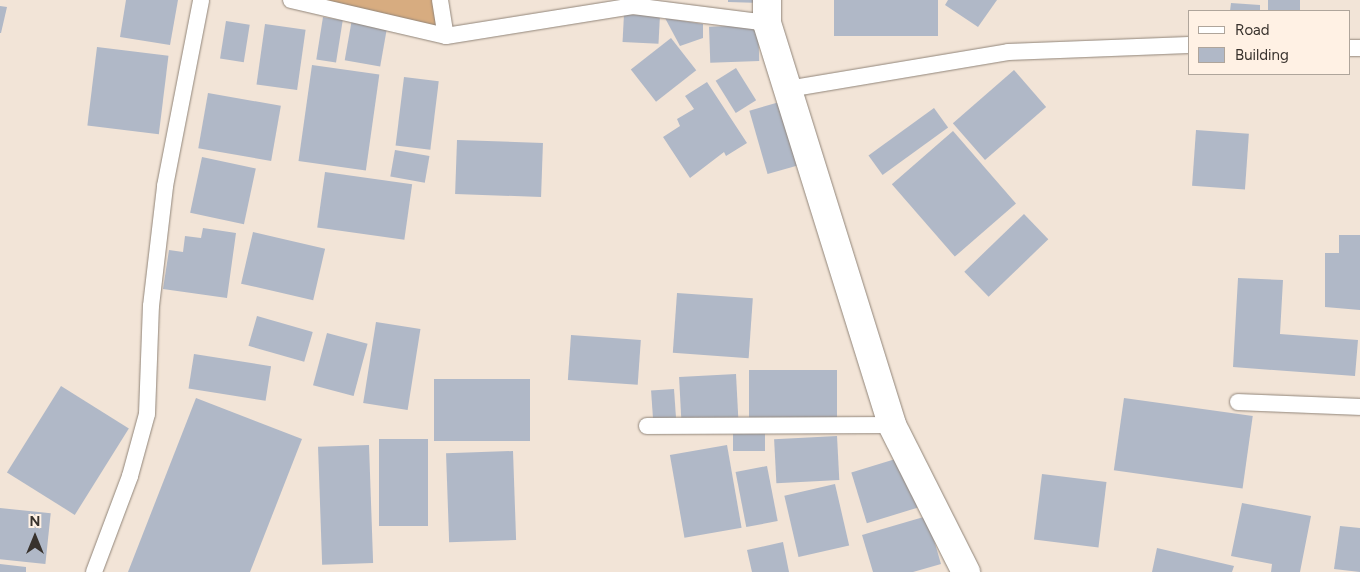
<!DOCTYPE html>
<style>
body{margin:0}
#map{position:relative;width:1360px;height:572px;overflow:hidden;background:#f2e4d7;font-family:Figtree,sans-serif}
div>[style]{position:absolute}
.green>*{inset:0;background:#d7ac80}
.building>*{inset:0;background:#b0b8c7;transform-origin:0 0}
.roads{filter:drop-shadow(0 0 1px #918579) drop-shadow(0 0 1px #918579)}
.lane>*{height:16px;margin:-8px;padding:0 8px;transform-origin:8px;border-radius:8px;background:#fff}
.street>*{height:28px;margin:-14px;padding:0 14px;transform-origin:14px;border-radius:14px;background:#fff}
span{translate:-50% -50%;white-space:nowrap;text-align:center;line-height:1.15;-webkit-text-stroke:4px #fff1e4;paint-order:stroke}
.legend{position:absolute;left:1188px;top:10px;width:162px;height:65px;box-sizing:border-box;background:#fff1e4;border:1px solid #afa59b;margin:0;padding:6px 9px;list-style:none;font-size:15px;color:#38322d}
.legend li{display:flex;align-items:center;gap:10px;height:25px}
.legend b{width:25px;border:1px solid #afa59b}
.north{position:absolute;left:10px;top:512px;width:50px;height:50px;-webkit-text-stroke:4px #fff1e4;paint-order:stroke;rotate:0deg;font-size:14px;font-weight:700;line-height:20px;text-align:center;color:#38322d}
.north::after{content:'';display:block;margin:auto;width:18px;height:22px;background:#38322d;clip-path:polygon(50% 0,100% 100%,50% 72%,0 100%)}
</style>
<div id="map">
<div class="green">
<i style="clip-path:polygon(291px 0,440px 0,446px 36px)"></i>
</div>
<div class="building">
<i style="clip-path:polygon(126px 0,178px 0,170px 45px,120px 37px)"></i>
<i style="clip-path:polygon(728px 0,761px 0,761px 3px,728px 2px)"></i>
<i style="left:834px;top:0;width:104px;height:36px"></i>
<i style="clip-path:polygon(948px 0,997px 0,978px 27px,945px 5px)"></i>
<i style="left:1268px;top:0;width:32px;height:11px"></i>
<i style="clip-path:polygon(1231px 3px,1260px 5px,1260px 11px,1230px 11px)"></i>
<i style="clip-path:polygon(0 6px,7px 7px,1px 33px,0 33px)"></i>
<i style="left:624px;top:14px;width:36px;height:28px;rotate:3deg"></i>
<i style="left:323px;top:17px;width:20px;height:43px;rotate:9deg"></i>
<i style="clip-path:polygon(665px 18px,703px 24px,703px 38px,680px 46px)"></i>
<i style="left:352px;top:19px;width:36px;height:42px;rotate:10deg"></i>
<i style="left:226px;top:21px;width:24px;height:38px;rotate:9deg"></i>
<i style="left:265px;top:24px;width:41px;height:61px;rotate:8deg"></i>
<i style="left:758px;top:25px;width:36px;height:49px;rotate:88deg"></i>
<i style="left:671px;top:38px;width:41px;height:51px;rotate:52deg"></i>
<i style="left:97px;top:47px;width:72px;height:79px;rotate:7deg"></i>
<i style="left:312px;top:65px;width:68px;height:97px;rotate:8deg"></i>
<i style="left:736px;top:68px;width:38px;height:24px;rotate:58deg"></i>
<i style="left:1014px;top:70px;width:49px;height:81px;rotate:49deg"></i>
<i style="left:404px;top:77px;width:35px;height:69px;rotate:7deg"></i>
<i style="clip-path:polygon(707px 82px,747px 143px,726px 156px,724px 152px,690px 178px,663px 137px,680px 126px,677px 119px,694px 109px,685px 96px)"></i>
<i style="left:208px;top:93px;width:74px;height:56px;rotate:10deg"></i>
<i style="left:783px;top:101px;width:66px;height:35px;rotate:74deg"></i>
<i style="left:934px;top:108px;width:24px;height:81px;rotate:54deg"></i>
<i style="left:1196px;top:130px;width:53px;height:56px;rotate:4deg"></i>
<i style="left:953px;top:131px;width:96px;height:81px;rotate:49deg"></i>
<i style="left:457px;top:140px;width:86px;height:54px;rotate:2deg"></i>
<i style="left:395px;top:150px;width:35px;height:27px;rotate:10deg"></i>
<i style="left:202px;top:157px;width:55px;height:57px;rotate:12deg"></i>
<i style="left:325px;top:172px;width:88px;height:56px;rotate:8deg"></i>
<i style="left:1024px;top:214px;width:35px;height:83px;rotate:46deg"></i>
<i style="clip-path:polygon(203px 228px,236px 233px,227px 298px,163px 289px,169px 250px,183px 252px,185px 236px,201px 238px)"></i>
<i style="left:253px;top:232px;width:74px;height:53px;rotate:13deg"></i>
<i style="clip-path:polygon(1339px 235px,1360px 235px,1360px 310px,1325px 307px,1325px 253px,1339px 253px)"></i>
<i style="clip-path:polygon(1238px 278px,1283px 280px,1280px 334px,1358px 340px,1355px 376px,1233px 367px)"></i>
<i style="left:677px;top:293px;width:76px;height:60px;rotate:4deg"></i>
<i style="left:257px;top:316px;width:58px;height:31px;rotate:16deg"></i>
<i style="left:376px;top:322px;width:45px;height:82px;rotate:9deg"></i>
<i style="left:327px;top:333px;width:42px;height:54px;rotate:15deg"></i>
<i style="left:571px;top:335px;width:70px;height:45px;rotate:4deg"></i>
<i style="left:194px;top:354px;width:78px;height:35px;rotate:9deg"></i>
<i style="left:749px;top:370px;width:88px;height:49px"></i>
<i style="left:736px;top:374px;width:45px;height:57px;rotate:87deg"></i>
<i style="left:434px;top:379px;width:96px;height:62px"></i>
<i style="left:61px;top:386px;width:80px;height:102px;rotate:32deg"></i>
<i style="left:674px;top:389px;width:30px;height:23px;rotate:86deg"></i>
<i style="clip-path:polygon(196px 398px,302px 439px,250px 572px,128px 572px)"></i>
<i style="left:1124px;top:398px;width:130px;height:73px;rotate:8deg"></i>
<i style="left:733px;top:430px;width:32px;height:21px"></i>
<i style="left:837px;top:436px;width:44px;height:63px;rotate:87deg"></i>
<i style="left:379px;top:439px;width:49px;height:87px"></i>
<i style="left:369px;top:445px;width:118px;height:51px;rotate:88deg"></i>
<i style="left:727px;top:445px;width:84px;height:58px;rotate:80deg"></i>
<i style="left:513px;top:451px;width:89px;height:67px;rotate:88deg"></i>
<i style="left:902px;top:457px;width:53px;height:53px;rotate:73deg"></i>
<i style="left:767px;top:466px;width:56px;height:32px;rotate:79deg"></i>
<i style="left:1042px;top:474px;width:65px;height:66px;rotate:7deg"></i>
<i style="left:835px;top:484px;width:63px;height:52px;rotate:77deg"></i>
<i style="clip-path:polygon(1242px 503px,1311px 516px,1300px 572px,1271px 572px,1272px 564px,1231px 556px)"></i>
<i style="left:0;top:508px;width:51px;height:51px;rotate:6deg"></i>
<i style="clip-path:polygon(927px 516px,941px 564px,913px 572px,873px 572px,862px 535px)"></i>
<i style="clip-path:polygon(1340px 526px,1360px 528px,1360px 572px,1334px 569px)"></i>
<i style="clip-path:polygon(783px 542px,789px 572px,752px 572px,747px 550px)"></i>
<i style="clip-path:polygon(1157px 548px,1234px 566px,1232px 572px,1152px 572px)"></i>
<i style="clip-path:polygon(0 564px,26px 567px,26px 572px,0 572px)"></i>
</div>
<div class="roads">
<div class="lane">
<i style="left:291px;top:0;width:159px;rotate:13.1deg"></i>
<i style="left:446px;top:36px;width:189px;rotate:-9.1deg"></i>
<i style="left:633px;top:6px;width:135px;rotate:7.2deg"></i>
<i style="left:440px;top:0;width:36px;rotate:81deg"></i>
<i style="left:1349px;top:48px;width:11px"></i>
<i style="left:788px;top:89px;width:223px;rotate:-9.5deg"></i>
<i style="left:1008px;top:52px;width:181px;rotate:-2.2deg"></i>
<i style="left:1238px;top:402px;width:122px;rotate:2.3deg"></i>
<i style="left:647px;top:426px;width:245px;rotate:-0.2deg"></i>
<i style="left:94px;top:572px;width:103px;rotate:-69.4deg"></i>
<i style="left:130px;top:476px;width:64px;rotate:-74.7deg"></i>
<i style="left:147px;top:414px;width:108px;rotate:-87.9deg"></i>
<i style="left:151px;top:306px;width:121px;rotate:-83.3deg"></i>
<i style="left:165px;top:186px;width:189px;rotate:-79deg"></i>
</div>
<div class="street">
<i style="left:767px;top:0;width:23px;rotate:90deg"></i>
<i style="left:767px;top:23px;width:421px;rotate:72.7deg"></i>
<i style="left:892px;top:425px;width:165px;rotate:63.3deg"></i>
</div>
</div>
<ul class="legend">
<li><b style="height:6px;background:#fff"></b>Road</li>
<li><b style="height:14px;background:#b0b8c7"></b>Building</li>
</ul>
<div class="north">N</div>
</div>
